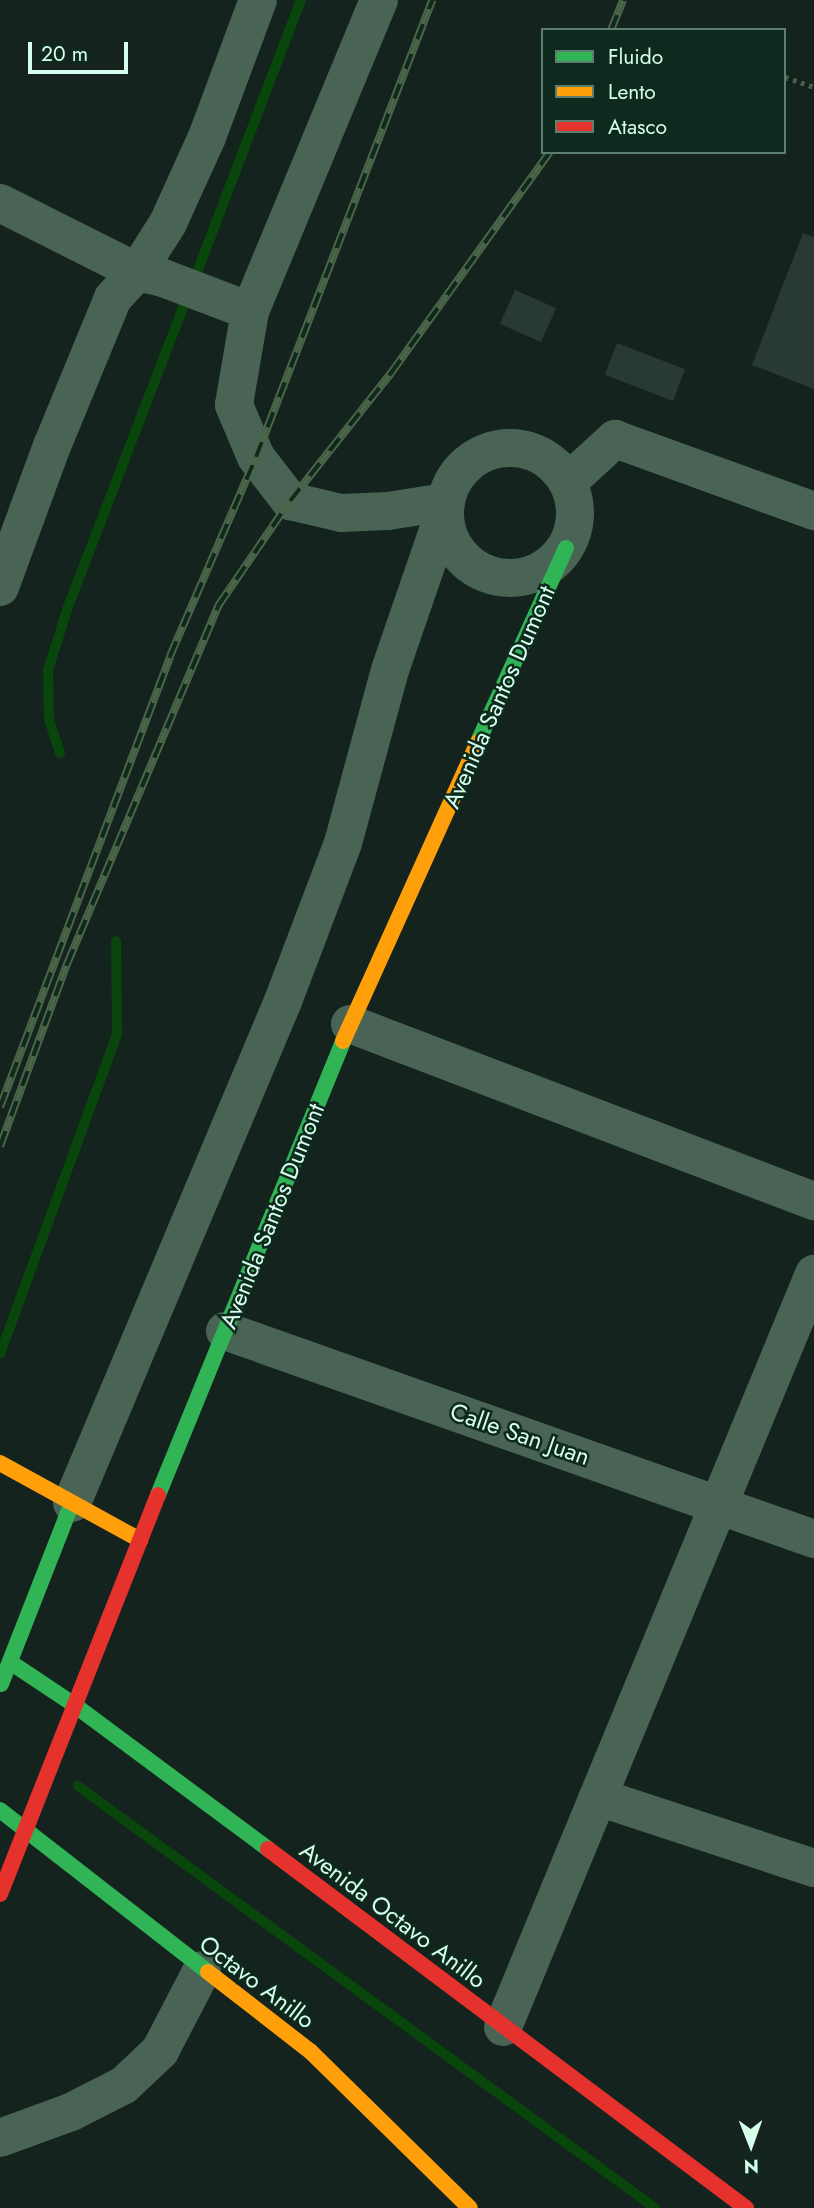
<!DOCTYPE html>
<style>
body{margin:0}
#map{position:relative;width:814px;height:2208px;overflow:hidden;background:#14231d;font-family:Jost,sans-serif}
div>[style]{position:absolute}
.stream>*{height:10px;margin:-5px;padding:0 5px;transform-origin:5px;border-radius:5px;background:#08460b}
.building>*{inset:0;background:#293a34;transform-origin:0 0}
.path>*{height:4.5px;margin-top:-2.25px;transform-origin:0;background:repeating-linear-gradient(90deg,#4a5e48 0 3.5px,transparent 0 8.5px)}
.street>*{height:38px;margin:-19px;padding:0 19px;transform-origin:19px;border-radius:19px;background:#496455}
.street>.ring{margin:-19px;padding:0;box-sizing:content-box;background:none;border:38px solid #496455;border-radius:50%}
.fast>*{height:16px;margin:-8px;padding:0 8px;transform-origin:8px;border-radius:8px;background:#30b455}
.slow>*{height:16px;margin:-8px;padding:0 8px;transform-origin:8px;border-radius:8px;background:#ff9f0a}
.jam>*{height:16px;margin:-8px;padding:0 8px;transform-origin:8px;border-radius:8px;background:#e5322d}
.rail>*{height:8px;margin-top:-4px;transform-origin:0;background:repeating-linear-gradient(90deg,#0e291e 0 16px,#4a6547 0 32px);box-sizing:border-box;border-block:2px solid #4a6547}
span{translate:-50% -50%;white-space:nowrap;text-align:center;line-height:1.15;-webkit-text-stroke:5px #0e291e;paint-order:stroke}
.street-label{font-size:24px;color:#d6ffeb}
.legend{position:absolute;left:541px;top:28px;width:245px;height:126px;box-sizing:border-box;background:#0e291e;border:2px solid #5e7f70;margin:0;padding:9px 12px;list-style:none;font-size:21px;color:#d6ffeb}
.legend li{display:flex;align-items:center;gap:14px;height:35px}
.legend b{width:35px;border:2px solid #5e7f70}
.north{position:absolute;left:716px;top:2110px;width:70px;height:70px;-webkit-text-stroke:5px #0e291e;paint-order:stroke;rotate:179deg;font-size:19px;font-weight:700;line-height:28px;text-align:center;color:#d6ffeb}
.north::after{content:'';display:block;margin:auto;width:24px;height:32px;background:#d6ffeb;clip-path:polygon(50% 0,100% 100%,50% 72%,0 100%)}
.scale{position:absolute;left:28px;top:42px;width:100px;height:32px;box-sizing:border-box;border:4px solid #d6ffeb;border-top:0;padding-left:9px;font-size:21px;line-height:24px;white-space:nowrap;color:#d6ffeb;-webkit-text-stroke:5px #0e291e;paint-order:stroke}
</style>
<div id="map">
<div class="stream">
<i style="left:194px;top:280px;width:300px;rotate:-69.1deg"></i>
<i style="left:60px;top:753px;width:36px;rotate:-108deg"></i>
<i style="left:49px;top:719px;width:49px;rotate:-91.2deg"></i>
<i style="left:48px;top:670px;width:66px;rotate:-72.4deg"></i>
<i style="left:68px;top:607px;width:335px;rotate:-69deg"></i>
<i style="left:0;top:1354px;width:341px;rotate:-69.9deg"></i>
<i style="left:117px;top:1034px;width:93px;rotate:-90.6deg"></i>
<i style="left:78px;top:1786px;width:715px;rotate:36.18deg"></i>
</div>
<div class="building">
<i style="clip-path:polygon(803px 233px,814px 237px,814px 389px,752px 365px)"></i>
<i style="left:515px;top:290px;width:45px;height:37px;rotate:24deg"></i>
<i style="left:617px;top:343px;width:73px;height:34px;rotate:21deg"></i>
</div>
<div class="path">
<i style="left:785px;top:77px;width:31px;rotate:19deg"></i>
</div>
<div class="street">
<i style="left:379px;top:0;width:337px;rotate:112.5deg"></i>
<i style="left:250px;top:311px;width:95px;rotate:99.7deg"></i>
<i style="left:234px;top:405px;width:56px;rotate:67.1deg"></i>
<i style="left:256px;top:457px;width:56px;rotate:52.3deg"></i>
<i style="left:290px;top:501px;width:52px;rotate:13.2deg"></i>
<i style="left:341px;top:513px;width:47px;rotate:-2.4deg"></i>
<i style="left:388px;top:511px;width:58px;rotate:-9deg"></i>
<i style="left:0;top:203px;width:153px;rotate:26.7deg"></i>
<i style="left:137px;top:272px;width:27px;rotate:13deg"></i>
<i style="left:163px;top:278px;width:93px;rotate:20.8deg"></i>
<i class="ring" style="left:445px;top:448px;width:92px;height:92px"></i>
<i style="left:568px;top:482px;width:64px;rotate:-42.5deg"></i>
<i style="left:615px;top:439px;width:212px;rotate:19.9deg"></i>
<i style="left:0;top:587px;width:150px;rotate:-69.8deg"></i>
<i style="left:52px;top:446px;width:160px;rotate:-67.6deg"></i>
<i style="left:113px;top:298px;width:35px;rotate:-47deg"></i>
<i style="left:137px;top:272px;width:58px;rotate:-57.7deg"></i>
<i style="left:168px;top:223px;width:94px;rotate:-65.6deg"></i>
<i style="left:207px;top:137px;width:146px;rotate:-69.6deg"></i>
<i style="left:350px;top:1024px;width:497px;rotate:20.9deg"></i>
<i style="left:225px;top:1331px;width:625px;rotate:19.45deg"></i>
<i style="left:72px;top:1503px;width:545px;rotate:-67.2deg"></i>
<i style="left:283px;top:1001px;width:169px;rotate:-69.2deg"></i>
<i style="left:343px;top:843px;width:179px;rotate:-74.8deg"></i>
<i style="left:390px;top:670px;width:166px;rotate:-71deg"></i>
<i style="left:598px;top:1797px;width:227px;rotate:18.2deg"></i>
<i style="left:503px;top:2027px;width:815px;rotate:-67.56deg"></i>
<i style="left:0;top:2138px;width:76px;rotate:-20.1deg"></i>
<i style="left:71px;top:2112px;width:59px;rotate:-27deg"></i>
<i style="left:124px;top:2085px;width:50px;rotate:-43.4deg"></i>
<i style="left:160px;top:2051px;width:91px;rotate:-62.6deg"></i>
</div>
<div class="fast">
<i style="left:478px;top:742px;width:213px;rotate:-65.6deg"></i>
<i style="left:158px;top:1495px;width:490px;rotate:-67.8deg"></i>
<i style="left:10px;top:1662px;width:76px;rotate:33.7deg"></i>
<i style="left:73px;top:1704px;width:243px;rotate:36.6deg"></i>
<i style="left:1px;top:1684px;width:194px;rotate:-68.6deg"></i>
<i style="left:0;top:1810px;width:264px;rotate:37.9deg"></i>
</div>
<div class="slow">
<i style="left:343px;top:1041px;width:328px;rotate:-65.7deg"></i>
<i style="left:0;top:1463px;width:160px;rotate:28.8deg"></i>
<i style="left:208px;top:1972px;width:129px;rotate:37.8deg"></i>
<i style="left:310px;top:2051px;width:224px;rotate:44.5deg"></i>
</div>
<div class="jam">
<i style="left:268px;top:1849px;width:598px;rotate:36.91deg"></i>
<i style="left:0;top:1894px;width:429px;rotate:-68.4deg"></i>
</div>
<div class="rail">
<i style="left:611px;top:30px;width:32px;rotate:-68deg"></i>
<i style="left:0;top:1107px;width:482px;rotate:-69.3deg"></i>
<i style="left:170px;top:656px;width:217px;rotate:-66.6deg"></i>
<i style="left:256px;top:457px;width:490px;rotate:-68.9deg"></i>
<i style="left:0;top:1146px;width:194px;rotate:-69.8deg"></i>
<i style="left:67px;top:964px;width:389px;rotate:-67.1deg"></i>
<i style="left:218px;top:606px;width:127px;rotate:-55.6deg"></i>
<i style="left:290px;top:501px;width:163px;rotate:-51.7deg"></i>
<i style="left:391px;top:373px;width:272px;rotate:-54.3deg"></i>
</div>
<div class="street-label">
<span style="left:499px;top:697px;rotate:-66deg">Avenida Santos Dumont</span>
<span style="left:272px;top:1216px;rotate:-68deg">Avenida Santos Dumont</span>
<span style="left:520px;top:1434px;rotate:19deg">Calle San Juan</span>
<span style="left:393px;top:1915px;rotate:37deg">Avenida Octavo Anillo</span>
<span style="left:257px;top:1982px;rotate:37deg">Octavo Anillo</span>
</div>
<ul class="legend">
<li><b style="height:9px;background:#30b455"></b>Fluido</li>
<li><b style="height:9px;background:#ff9f0a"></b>Lento</li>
<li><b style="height:9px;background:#e5322d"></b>Atasco</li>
</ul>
<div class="north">N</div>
<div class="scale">20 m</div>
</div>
